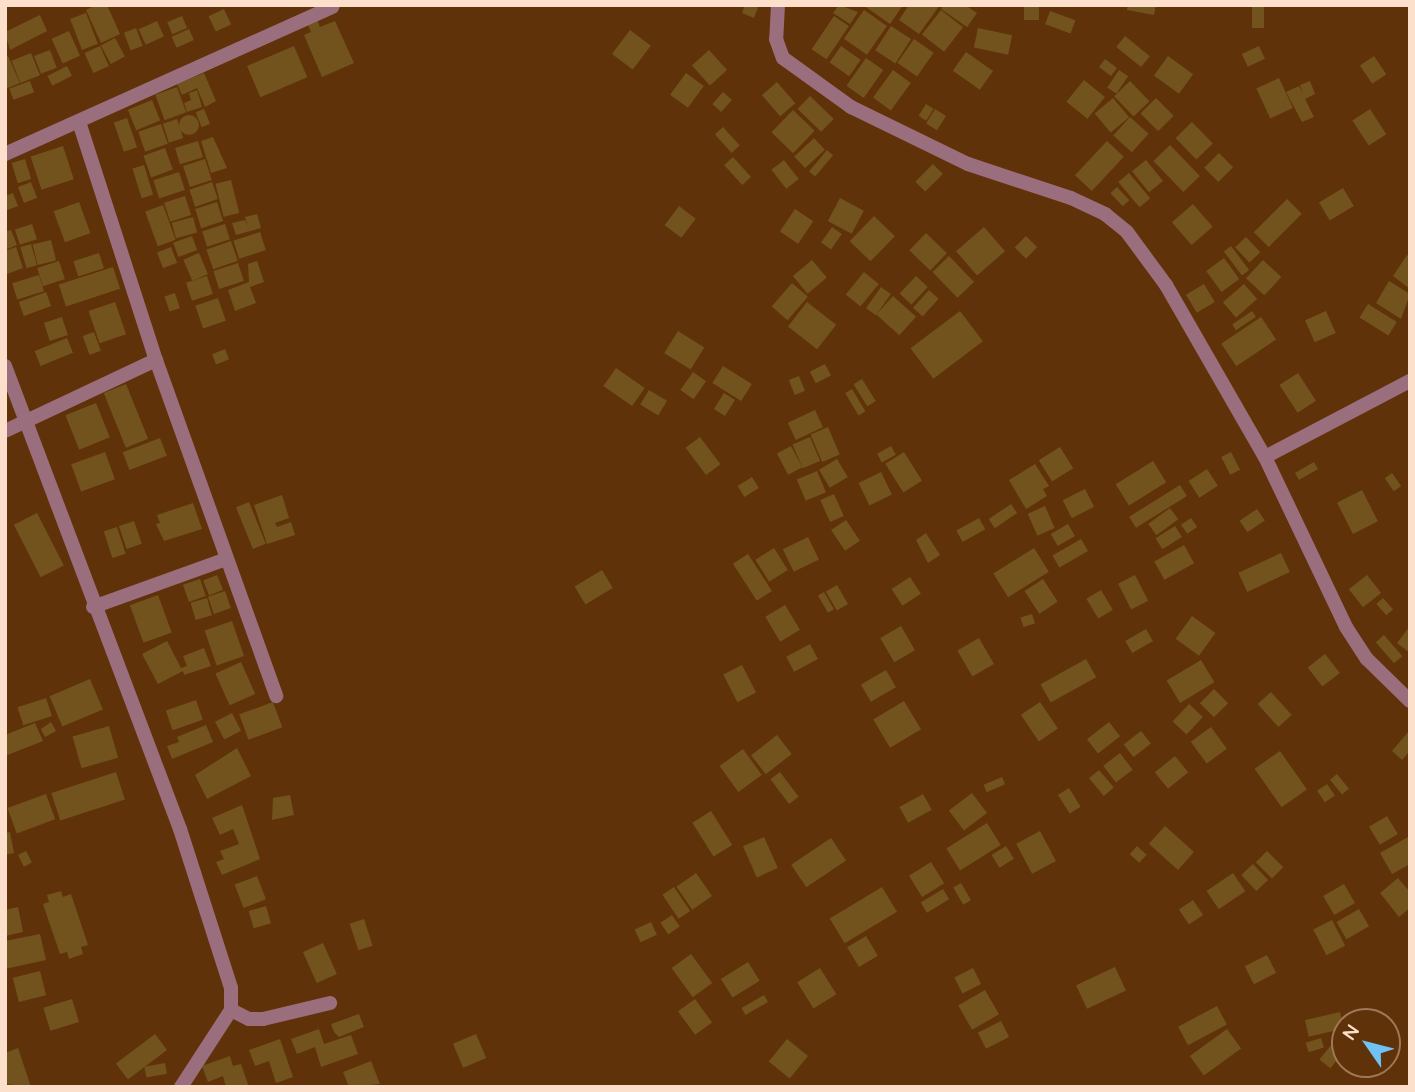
<!DOCTYPE html>
<style>
body{margin:0}
#map{position:relative;width:1415px;height:1092px;overflow:hidden;background:#5f3209;font-family:Quicksand,sans-serif}
div>[style]{position:absolute}
.building>*{inset:0;background:#72531d;transform-origin:0 0}
.round{border-radius:50%}
.street>*{height:14px;margin:-7px;padding:0 7px;transform-origin:7px;border-radius:7px;background:#9b6e7d}
span{translate:-50% -50%;white-space:nowrap;text-align:center;line-height:1.15;-webkit-text-stroke:5px #5f3209;paint-order:stroke}
.frame{position:absolute;inset:0;border:7px solid #fce0cc;pointer-events:none}
.north{position:absolute;left:1331px;top:1008px;width:70px;height:70px;box-sizing:border-box;background:#5f3209;border:2px solid #9e7857;border-radius:50%;rotate:305deg;font-size:19px;font-weight:700;line-height:28px;text-align:center;color:#fce0cc}
.north::after{content:'';display:block;margin:auto;width:24px;height:32px;background:#70c2f4;clip-path:polygon(50% 0,100% 100%,50% 72%,0 100%)}
</style>
<div id="map">
<div class="building">
<i style="clip-path:polygon(96px 5px,107px 5px,120px 34px,101px 43px,86px 10px)"></i>
<i style="clip-path:polygon(745px 5px,759px 5px,754px 18px,742px 13px)"></i>
<i style="clip-path:polygon(839px 5px,858px 12px,850px 24px,833px 13px)"></i>
<i style="clip-path:polygon(863px 5px,903px 5px,890px 24px)"></i>
<i style="clip-path:polygon(909px 5px,940px 5px,919px 34px,899px 20px)"></i>
<i style="clip-path:polygon(944px 5px,965px 5px,977px 13px,967px 27px,941px 9px)"></i>
<i style="left:1024px;top:5px;width:15px;height:15px"></i>
<i style="clip-path:polygon(1128px 5px,1156px 5px,1154px 15px,1127px 10px)"></i>
<i style="left:1252px;top:5px;width:12px;height:23px"></i>
<i style="left:224px;top:9px;width:17px;height:17px;rotate:65deg"></i>
<i style="left:864px;top:10px;width:28px;height:35px;rotate:35deg"></i>
<i style="left:941px;top:10px;width:28px;height:31px;rotate:38deg"></i>
<i style="left:1050px;top:11px;width:27px;height:14px;rotate:20deg"></i>
<i style="left:86px;top:13px;width:33px;height:17px;rotate:69deg"></i>
<i style="clip-path:polygon(40px 15px,47px 31px,10px 50px,5px 32px)"></i>
<i style="left:182px;top:16px;width:13px;height:16px;rotate:67deg"></i>
<i style="left:834px;top:16px;width:18px;height:40px;rotate:34deg"></i>
<i style="clip-path:polygon(317px 19px,320px 27px,335px 21px,354px 63px,322px 77px,304px 35px,311px 32px,307px 23px)"></i>
<i style="left:157px;top:21px;width:17px;height:20px;rotate:66deg"></i>
<i style="left:891px;top:26px;width:24px;height:29px;rotate:33deg"></i>
<i style="left:136px;top:28px;width:19px;height:13px;rotate:69deg"></i>
<i style="left:978px;top:28px;width:35px;height:20px;rotate:12deg"></i>
<i style="left:189px;top:29px;width:12px;height:19px;rotate:66deg"></i>
<i style="left:630px;top:30px;width:26px;height:30px;rotate:37deg"></i>
<i style="left:69px;top:31px;width:27px;height:19px;rotate:66deg"></i>
<i style="left:1125px;top:36px;width:32px;height:14px;rotate:39deg"></i>
<i style="left:115px;top:38px;width:21px;height:16px;rotate:62deg"></i>
<i style="left:914px;top:39px;width:24px;height:29px;rotate:35deg"></i>
<i style="left:100px;top:46px;width:22px;height:17px;rotate:66deg"></i>
<i style="left:294px;top:46px;width:34px;height:51px;rotate:67deg"></i>
<i style="left:841px;top:46px;width:24px;height:20px;rotate:35deg"></i>
<i style="left:1259px;top:46px;width:14px;height:19px;rotate:65deg"></i>
<i style="left:50px;top:50px;width:19px;height:17px;rotate:69deg"></i>
<i style="left:709px;top:50px;width:27px;height:23px;rotate:48deg"></i>
<i style="left:966px;top:52px;width:33px;height:23px;rotate:35deg"></i>
<i style="left:31px;top:53px;width:24px;height:21px;rotate:68deg"></i>
<i style="clip-path:polygon(8px 56px,20px 83px,5px 89px,5px 57px)"></i>
<i style="left:1168px;top:56px;width:31px;height:24px;rotate:36deg"></i>
<i style="left:1374px;top:56px;width:22px;height:17px;rotate:56deg"></i>
<i style="left:866px;top:58px;width:21px;height:34px;rotate:35deg"></i>
<i style="left:1105px;top:59px;width:15px;height:10px;rotate:37deg"></i>
<i style="left:67px;top:66px;width:11px;height:22px;rotate:63deg"></i>
<i style="left:893px;top:70px;width:22px;height:34px;rotate:36deg"></i>
<i style="left:1119px;top:70px;width:11px;height:21px;rotate:34deg"></i>
<i style="clip-path:polygon(204px 73px,216px 101px,205px 107px,197px 88px,182px 95px,177px 84px)"></i>
<i style="left:686px;top:73px;width:22px;height:27px;rotate:36deg"></i>
<i style="left:1279px;top:78px;width:33px;height:25px;rotate:65deg"></i>
<i style="left:1084px;top:80px;width:27px;height:28px;rotate:39deg"></i>
<i style="left:30px;top:81px;width:12px;height:22px;rotate:70deg"></i>
<i style="left:1130px;top:81px;width:28px;height:22px;rotate:46deg"></i>
<i style="clip-path:polygon(1310px 81px,1315px 94px,1305px 99px,1314px 117px,1302px 122px,1286px 92px,1299px 86px,1303px 94px,1300px 85px)"></i>
<i style="left:777px;top:82px;width:28px;height:20px;rotate:49deg"></i>
<i style="left:177px;top:87px;width:27px;height:23px;rotate:70deg"></i>
<i style="clip-path:polygon(197px 90px,202px 107px,187px 112px,184px 103px,191px 100px,189px 93px)"></i>
<i style="left:723px;top:92px;width:12px;height:16px;rotate:42deg"></i>
<i style="left:810px;top:96px;width:33px;height:18px;rotate:44deg"></i>
<i style="left:1113px;top:98px;width:25px;height:24px;rotate:50deg"></i>
<i style="left:1156px;top:98px;width:25px;height:22px;rotate:45deg"></i>
<i style="left:152px;top:100px;width:22px;height:26px;rotate:68deg"></i>
<i style="left:926px;top:104px;width:9px;height:14px;rotate:32deg"></i>
<i style="left:204px;top:109px;width:16px;height:9px;rotate:68deg"></i>
<i style="left:935px;top:109px;width:13px;height:17px;rotate:32deg"></i>
<i style="left:1370px;top:109px;width:30px;height:21px;rotate:57deg"></i>
<i style="left:793px;top:110px;width:30px;height:31px;rotate:44deg"></i>
<i class="round" style="left:179px;top:115px;width:20px;height:20px"></i>
<i style="left:1130px;top:117px;width:25px;height:25px;rotate:42deg"></i>
<i style="left:127px;top:118px;width:31px;height:14px;rotate:71deg"></i>
<i style="left:177px;top:119px;width:20px;height:15px;rotate:72deg"></i>
<i style="left:1192px;top:122px;width:30px;height:23px;rotate:46deg"></i>
<i style="left:161px;top:124px;width:21px;height:24px;rotate:71deg"></i>
<i style="left:723px;top:127px;width:25px;height:11px;rotate:48deg"></i>
<i style="clip-path:polygon(213px 137px,227px 168px,211px 173px,201px 141px)"></i>
<i style="left:814px;top:138px;width:16px;height:27px;rotate:47deg"></i>
<i style="left:198px;top:141px;width:17px;height:24px;rotate:73deg"></i>
<i style="left:1107px;top:141px;width:23px;height:47px;rotate:43deg"></i>
<i style="left:1170px;top:145px;width:43px;height:23px;rotate:46deg"></i>
<i style="left:63px;top:146px;width:35px;height:34px;rotate:72deg"></i>
<i style="left:165px;top:148px;width:23px;height:23px;rotate:70deg"></i>
<i style="left:827px;top:150px;width:8px;height:28px;rotate:40deg"></i>
<i style="left:1219px;top:153px;width:20px;height:21px;rotate:45deg"></i>
<i style="left:733px;top:157px;width:27px;height:12px;rotate:48deg"></i>
<i style="left:25px;top:159px;width:21px;height:14px;rotate:73deg"></i>
<i style="left:205px;top:159px;width:22px;height:23px;rotate:72deg"></i>
<i style="left:784px;top:160px;width:24px;height:16px;rotate:52deg"></i>
<i style="left:1146px;top:160px;width:27px;height:18px;rotate:51deg"></i>
<i style="left:933px;top:164px;width:14px;height:25px;rotate:45deg"></i>
<i style="left:144px;top:165px;width:31px;height:12px;rotate:73deg"></i>
<i style="left:179px;top:172px;width:19px;height:27px;rotate:72deg"></i>
<i style="left:1129px;top:173px;width:33px;height:14px;rotate:50deg"></i>
<i style="left:231px;top:180px;width:34px;height:16px;rotate:76deg"></i>
<i style="left:31px;top:182px;width:17px;height:14px;rotate:69deg"></i>
<i style="left:212px;top:182px;width:18px;height:24px;rotate:71deg"></i>
<i style="left:1117px;top:187px;width:18px;height:9px;rotate:47deg"></i>
<i style="left:1343px;top:188px;width:21px;height:28px;rotate:59deg"></i>
<i style="clip-path:polygon(13px 193px,18px 206px,5px 211px,5px 196px)"></i>
<i style="left:185px;top:196px;width:20px;height:22px;rotate:72deg"></i>
<i style="left:840px;top:198px;width:27px;height:26px;rotate:28deg"></i>
<i style="left:1287px;top:199px;width:21px;height:47px;rotate:45deg"></i>
<i style="left:79px;top:202px;width:33px;height:27px;rotate:70deg"></i>
<i style="left:217px;top:202px;width:20px;height:23px;rotate:72deg"></i>
<i style="left:1193px;top:204px;width:30px;height:28px;rotate:49deg"></i>
<i style="left:163px;top:205px;width:37px;height:19px;rotate:70deg"></i>
<i style="left:679px;top:206px;width:21px;height:24px;rotate:37deg"></i>
<i style="left:795px;top:209px;width:22px;height:27px;rotate:34deg"></i>
<i style="clip-path:polygon(257px 214px,261px 228px,236px 235px,232px 223px,245px 220px,248px 226px,245px 217px)"></i>
<i style="left:874px;top:216px;width:29px;height:35px;rotate:44deg"></i>
<i style="left:193px;top:217px;width:16px;height:22px;rotate:75deg"></i>
<i style="left:32px;top:224px;width:16px;height:18px;rotate:72deg"></i>
<i style="left:225px;top:224px;width:16px;height:24px;rotate:72deg"></i>
<i style="left:832px;top:227px;width:12px;height:19px;rotate:35deg"></i>
<i style="left:984px;top:227px;width:32px;height:37px;rotate:49deg"></i>
<i style="clip-path:polygon(11px 230px,17px 245px,5px 250px,5px 232px)"></i>
<i style="left:260px;top:232px;width:19px;height:28px;rotate:72deg"></i>
<i style="left:926px;top:233px;width:29px;height:24px;rotate:44deg"></i>
<i style="left:192px;top:236px;width:15px;height:20px;rotate:70deg"></i>
<i style="left:1026px;top:236px;width:16px;height:16px;rotate:45deg"></i>
<i style="left:1246px;top:237px;width:21px;height:15px;rotate:47deg"></i>
<i style="left:51px;top:240px;width:21px;height:19px;rotate:76deg"></i>
<i style="left:231px;top:241px;width:21px;height:26px;rotate:71deg"></i>
<i style="left:31px;top:244px;width:22px;height:11px;rotate:74deg"></i>
<i style="left:1231px;top:246px;width:30px;height:9px;rotate:53deg"></i>
<i style="clip-path:polygon(16px 247px,23px 268px,7px 274px,5px 251px)"></i>
<i style="left:171px;top:247px;width:17px;height:15px;rotate:69deg"></i>
<i style="left:99px;top:253px;width:16px;height:27px;rotate:72deg"></i>
<i style="left:199px;top:253px;width:23px;height:17px;rotate:67deg"></i>
<i style="clip-path:polygon(1407px 255px,1410px 257px,1410px 289px,1393px 276px)"></i>
<i style="left:949px;top:256px;width:36px;height:23px;rotate:46deg"></i>
<i style="left:1224px;top:258px;width:26px;height:22px;rotate:54deg"></i>
<i style="left:812px;top:260px;width:23px;height:25px;rotate:50deg"></i>
<i style="left:1263px;top:260px;width:25px;height:25px;rotate:43deg"></i>
<i style="left:59px;top:261px;width:19px;height:23px;rotate:72deg"></i>
<i style="clip-path:polygon(257px 261px,264px 282px,250px 287px,256px 303px,235px 311px,228px 290px,249px 282px,248px 264px)"></i>
<i style="left:238px;top:263px;width:19px;height:26px;rotate:72deg"></i>
<i style="left:113px;top:267px;width:23px;height:57px;rotate:72deg"></i>
<i style="left:864px;top:272px;width:19px;height:29px;rotate:39deg"></i>
<i style="left:39px;top:275px;width:17px;height:28px;rotate:73deg"></i>
<i style="left:207px;top:276px;width:19px;height:22px;rotate:72deg"></i>
<i style="left:916px;top:276px;width:16px;height:24px;rotate:43deg"></i>
<i style="clip-path:polygon(1389px 281px,1410px 294px,1401px 319px,1376px 303px)"></i>
<i style="left:792px;top:283px;width:21px;height:31px;rotate:41deg"></i>
<i style="left:1204px;top:284px;width:21px;height:21px;rotate:59deg"></i>
<i style="left:1244px;top:284px;width:20px;height:28px;rotate:49deg"></i>
<i style="left:881px;top:287px;width:12px;height:26px;rotate:35deg"></i>
<i style="left:929px;top:290px;width:13px;height:24px;rotate:42deg"></i>
<i style="left:46px;top:292px;width:15px;height:29px;rotate:70deg"></i>
<i style="left:175px;top:293px;width:16px;height:11px;rotate:72deg"></i>
<i style="left:893px;top:296px;width:31px;height:25px;rotate:42deg"></i>
<i style="left:218px;top:298px;width:24px;height:24px;rotate:71deg"></i>
<i style="left:115px;top:302px;width:34px;height:28px;rotate:71deg"></i>
<i style="left:807px;top:302px;width:37px;height:31px;rotate:38deg"></i>
<i style="left:1368px;top:304px;width:34px;height:16px;rotate:32deg"></i>
<i style="left:960px;top:311px;width:38px;height:62px;rotate:53deg"></i>
<i style="left:1252px;top:311px;width:7px;height:24px;rotate:56deg"></i>
<i style="left:1326px;top:311px;width:24px;height:23px;rotate:66deg"></i>
<i style="left:62px;top:317px;width:19px;height:19px;rotate:72deg"></i>
<i style="left:1261px;top:317px;width:27px;height:48px;rotate:56deg"></i>
<i style="left:678px;top:331px;width:31px;height:26px;rotate:32deg"></i>
<i style="left:94px;top:332px;width:20px;height:12px;rotate:70deg"></i>
<i style="left:67px;top:338px;width:16px;height:35px;rotate:68deg"></i>
<i style="left:225px;top:349px;width:11px;height:14px;rotate:68deg"></i>
<i style="left:825px;top:364px;width:13px;height:17px;rotate:63deg"></i>
<i style="left:723px;top:366px;width:34px;height:20px;rotate:32deg"></i>
<i style="left:616px;top:368px;width:35px;height:22px;rotate:35deg"></i>
<i style="left:693px;top:372px;width:16px;height:22px;rotate:35deg"></i>
<i style="left:1298px;top:373px;width:33px;height:22px;rotate:57deg"></i>
<i style="left:799px;top:376px;width:16px;height:11px;rotate:68deg"></i>
<i style="left:862px;top:379px;width:26px;height:10px;rotate:58deg"></i>
<i style="left:126px;top:384px;width:59px;height:24px;rotate:68deg"></i>
<i style="left:852px;top:389px;width:26px;height:8px;rotate:59deg"></i>
<i style="left:649px;top:390px;width:21px;height:17px;rotate:31deg"></i>
<i style="left:724px;top:393px;width:13px;height:19px;rotate:32deg"></i>
<i style="left:96px;top:403px;width:37px;height:33px;rotate:68deg"></i>
<i style="left:815px;top:410px;width:19px;height:30px;rotate:65deg"></i>
<i style="left:828px;top:427px;width:30px;height:19px;rotate:67deg"></i>
<i style="left:700px;top:437px;width:34px;height:18px;rotate:53deg"></i>
<i style="left:810px;top:437px;width:26px;height:19px;rotate:67deg"></i>
<i style="left:160px;top:438px;width:19px;height:40px;rotate:69deg"></i>
<i style="left:791px;top:446px;width:24px;height:16px;rotate:62deg"></i>
<i style="left:891px;top:446px;width:10px;height:16px;rotate:61deg"></i>
<i style="left:1060px;top:447px;width:25px;height:25px;rotate:58deg"></i>
<i style="left:105px;top:452px;width:29px;height:36px;rotate:70deg"></i>
<i style="left:904px;top:452px;width:34px;height:22px;rotate:58deg"></i>
<i style="left:1231px;top:452px;width:20px;height:11px;rotate:63deg"></i>
<i style="left:837px;top:459px;width:21px;height:21px;rotate:59deg"></i>
<i style="left:1153px;top:461px;width:25px;height:44px;rotate:58deg"></i>
<i style="left:1314px;top:462px;width:8px;height:22px;rotate:60deg"></i>
<i style="clip-path:polygon(1035px 464px,1049px 486px,1043px 489px,1047px 496px,1026px 509px,1009px 480px)"></i>
<i style="left:1207px;top:469px;width:20px;height:22px;rotate:57deg"></i>
<i style="left:817px;top:471px;width:23px;height:22px;rotate:67deg"></i>
<i style="left:881px;top:472px;width:25px;height:25px;rotate:64deg"></i>
<i style="left:1392px;top:473px;width:16px;height:9px;rotate:55deg"></i>
<i style="left:752px;top:477px;width:13px;height:17px;rotate:58deg"></i>
<i style="left:1180px;top:485px;width:13px;height:60px;rotate:58deg"></i>
<i style="left:1085px;top:489px;width:20px;height:25px;rotate:63deg"></i>
<i style="left:1362px;top:490px;width:35px;height:28px;rotate:63deg"></i>
<i style="left:834px;top:494px;width:24px;height:15px;rotate:66deg"></i>
<i style="clip-path:polygon(282px 495px,289px 518px,275px 523px,277px 527px,291px 522px,295px 535px,267px 544px,254px 505px)"></i>
<i style="left:249px;top:502px;width:45px;height:14px;rotate:68deg"></i>
<i style="clip-path:polygon(193px 503px,202px 529px,164px 541px,156px 524px,160px 523px,157px 515px)"></i>
<i style="left:1011px;top:504px;width:11px;height:27px;rotate:56deg"></i>
<i style="left:1045px;top:506px;width:24px;height:19px;rotate:66deg"></i>
<i style="left:1170px;top:508px;width:14px;height:27px;rotate:54deg"></i>
<i style="left:1257px;top:509px;width:14px;height:21px;rotate:56deg"></i>
<i style="left:37px;top:513px;width:59px;height:26px;rotate:63deg"></i>
<i style="left:979px;top:518px;width:13px;height:26px;rotate:61deg"></i>
<i style="left:1191px;top:518px;width:11px;height:12px;rotate:56deg"></i>
<i style="left:846px;top:520px;width:25px;height:18px;rotate:56deg"></i>
<i style="left:134px;top:521px;width:24px;height:16px;rotate:71deg"></i>
<i style="left:1068px;top:524px;width:14px;height:20px;rotate:60deg"></i>
<i style="left:1175px;top:526px;width:13px;height:23px;rotate:58deg"></i>
<i style="left:117px;top:527px;width:28px;height:14px;rotate:72deg"></i>
<i style="clip-path:polygon(926px 533px,940px 555px,928px 563px,916px 540px)"></i>
<i style="left:808px;top:537px;width:25px;height:28px;rotate:64deg"></i>
<i style="left:1081px;top:539px;width:14px;height:33px;rotate:60deg"></i>
<i style="left:1184px;top:545px;width:21px;height:34px;rotate:61deg"></i>
<i style="left:774px;top:548px;width:26px;height:22px;rotate:58deg"></i>
<i style="left:1034px;top:548px;width:28px;height:48px;rotate:58deg"></i>
<i style="left:1281px;top:553px;width:21px;height:47px;rotate:65deg"></i>
<i style="left:748px;top:554px;width:44px;height:18px;rotate:57deg"></i>
<i style="left:602px;top:570px;width:21px;height:32px;rotate:59deg"></i>
<i style="left:217px;top:575px;width:16px;height:15px;rotate:68deg"></i>
<i style="left:1135px;top:575px;width:29px;height:19px;rotate:63deg"></i>
<i style="left:1367px;top:575px;width:23px;height:23px;rotate:52deg"></i>
<i style="left:910px;top:577px;width:20px;height:22px;rotate:57deg"></i>
<i style="left:200px;top:579px;width:18px;height:18px;rotate:71deg"></i>
<i style="left:1043px;top:579px;width:27px;height:22px;rotate:57deg"></i>
<i style="left:837px;top:585px;width:22px;height:13px;rotate:60deg"></i>
<i style="left:1101px;top:590px;width:23px;height:17px;rotate:59deg"></i>
<i style="left:225px;top:591px;width:18px;height:18px;rotate:71deg"></i>
<i style="left:824px;top:592px;width:20px;height:7px;rotate:60deg"></i>
<i style="left:158px;top:595px;width:40px;height:30px;rotate:70deg"></i>
<i style="left:207px;top:598px;width:18px;height:17px;rotate:74deg"></i>
<i style="left:1383px;top:598px;width:15px;height:9px;rotate:48deg"></i>
<i style="left:785px;top:605px;width:29px;height:23px;rotate:59deg"></i>
<i style="left:1032px;top:614px;width:10px;height:12px;rotate:73deg"></i>
<i style="left:1192px;top:616px;width:29px;height:28px;rotate:36deg"></i>
<i style="left:232px;top:621px;width:37px;height:29px;rotate:71deg"></i>
<i style="left:901px;top:626px;width:28px;height:24px;rotate:60deg"></i>
<i style="clip-path:polygon(1410px 626px,1410px 653px,1397px 643px)"></i>
<i style="left:1146px;top:629px;width:14px;height:24px;rotate:60deg"></i>
<i style="left:1384px;top:635px;width:28px;height:11px;rotate:49deg"></i>
<i style="left:979px;top:638px;width:30px;height:25px;rotate:60deg"></i>
<i style="clip-path:polygon(167px 641px,181px 668px,187px 666px,183px 656px,204px 648px,211px 666px,184px 675px,183px 671px,158px 684px,142px 654px)"></i>
<i style="left:810px;top:644px;width:17px;height:27px;rotate:62deg"></i>
<i style="left:1325px;top:654px;width:24px;height:22px;rotate:52deg"></i>
<i style="left:1086px;top:659px;width:21px;height:52px;rotate:61deg"></i>
<i style="left:1201px;top:660px;width:26px;height:40px;rotate:59deg"></i>
<i style="left:241px;top:662px;width:35px;height:28px;rotate:66deg"></i>
<i style="left:742px;top:665px;width:31px;height:21px;rotate:63deg"></i>
<i style="left:886px;top:670px;width:20px;height:29px;rotate:60deg"></i>
<i style="left:90px;top:679px;width:33px;height:44px;rotate:67deg"></i>
<i style="left:1214px;top:689px;width:20px;height:20px;rotate:45deg"></i>
<i style="left:1271px;top:692px;width:31px;height:18px;rotate:48deg"></i>
<i style="left:46px;top:698px;width:19px;height:30px;rotate:72deg"></i>
<i style="left:196px;top:700px;width:21px;height:32px;rotate:71deg"></i>
<i style="left:904px;top:701px;width:33px;height:36px;rotate:59deg"></i>
<i style="left:273px;top:702px;width:27px;height:36px;rotate:70deg"></i>
<i style="left:1040px;top:702px;width:32px;height:23px;rotate:56deg"></i>
<i style="left:1189px;top:704px;width:19px;height:24px;rotate:43deg"></i>
<i style="left:232px;top:713px;width:20px;height:19px;rotate:63deg"></i>
<i style="clip-path:polygon(51px 722px,56px 731px,45px 737px,41px 729px)"></i>
<i style="left:1109px;top:722px;width:18px;height:28px;rotate:52deg"></i>
<i style="clip-path:polygon(35px 723px,43px 741px,5px 756px,5px 735px)"></i>
<i style="clip-path:polygon(206px 725px,213px 742px,172px 759px,167px 746px,179px 742px,177px 737px)"></i>
<i style="left:109px;top:726px;width:33px;height:38px;rotate:74deg"></i>
<i style="left:1211px;top:727px;width:27px;height:25px;rotate:54deg"></i>
<i style="left:1141px;top:731px;width:16px;height:22px;rotate:52deg"></i>
<i style="clip-path:polygon(1408px 732px,1410px 751px,1402px 760px,1392px 751px)"></i>
<i style="left:777px;top:735px;width:24px;height:33px;rotate:52deg"></i>
<i style="clip-path:polygon(237px 748px,251px 776px,207px 799px,195px 775px)"></i>
<i style="left:743px;top:749px;width:32px;height:29px;rotate:54deg"></i>
<i style="left:1280px;top:751px;width:47px;height:31px;rotate:55deg"></i>
<i style="left:1120px;top:753px;width:21px;height:21px;rotate:53deg"></i>
<i style="left:1175px;top:756px;width:21px;height:26px;rotate:51deg"></i>
<i style="left:1099px;top:770px;width:23px;height:13px;rotate:50deg"></i>
<i style="left:116px;top:772px;width:29px;height:68px;rotate:72deg"></i>
<i style="left:780px;top:772px;width:31px;height:12px;rotate:53deg"></i>
<i style="left:1337px;top:774px;width:19px;height:9px;rotate:51deg"></i>
<i style="left:1002px;top:777px;width:8px;height:20px;rotate:67deg"></i>
<i style="left:1327px;top:784px;width:14px;height:12px;rotate:56deg"></i>
<i style="left:1069px;top:788px;width:22px;height:13px;rotate:58deg"></i>
<i style="left:972px;top:793px;width:25px;height:29px;rotate:53deg"></i>
<i style="left:46px;top:794px;width:27px;height:41px;rotate:70deg"></i>
<i style="left:923px;top:794px;width:18px;height:27px;rotate:61deg"></i>
<i style="clip-path:polygon(290px 795px,294px 815px,272px 820px,273px 798px)"></i>
<i style="clip-path:polygon(242px 805px,260px 859px,222px 875px,216px 862px,224px 859px,220px 851px,239px 844px,233px 829px,220px 835px,212px 818px)"></i>
<i style="left:711px;top:811px;width:40px;height:22px;rotate:58deg"></i>
<i style="left:1387px;top:816px;width:21px;height:21px;rotate:59deg"></i>
<i style="left:987px;top:823px;width:26px;height:48px;rotate:58deg"></i>
<i style="left:1165px;top:826px;width:39px;height:24px;rotate:42deg"></i>
<i style="left:1040px;top:831px;width:34px;height:27px;rotate:62deg"></i>
<i style="clip-path:polygon(10px 832px,14px 853px,5px 855px,5px 833px)"></i>
<i style="left:764px;top:837px;width:34px;height:23px;rotate:66deg"></i>
<i style="clip-path:polygon(1408px 837px,1410px 864px,1392px 874px,1380px 853px)"></i>
<i style="left:831px;top:838px;width:27px;height:48px;rotate:56deg"></i>
<i style="left:1006px;top:846px;width:15px;height:17px;rotate:58deg"></i>
<i style="left:1137px;top:846px;width:13px;height:11px;rotate:42deg"></i>
<i style="left:26px;top:851px;width:13px;height:9px;rotate:63deg"></i>
<i style="left:1267px;top:851px;width:23px;height:16px;rotate:45deg"></i>
<i style="left:931px;top:862px;width:25px;height:26px;rotate:58deg"></i>
<i style="left:1253px;top:864px;width:22px;height:16px;rotate:47deg"></i>
<i style="left:696px;top:873px;width:28px;height:24px;rotate:55deg"></i>
<i style="left:1233px;top:873px;width:22px;height:32px;rotate:56deg"></i>
<i style="left:257px;top:876px;width:25px;height:24px;rotate:69deg"></i>
<i style="clip-path:polygon(1398px 878px,1410px 892px,1410px 908px,1399px 917px,1380px 893px)"></i>
<i style="left:961px;top:883px;width:20px;height:9px;rotate:60deg"></i>
<i style="left:1344px;top:884px;width:22px;height:24px;rotate:60deg"></i>
<i style="left:674px;top:887px;width:29px;height:14px;rotate:56deg"></i>
<i style="left:882px;top:887px;width:29px;height:61px;rotate:59deg"></i>
<i style="left:943px;top:889px;width:12px;height:26px;rotate:59deg"></i>
<i style="clip-path:polygon(61px 891px,63px 897px,71px 894px,88px 945px,81px 947px,83px 954px,69px 959px,67px 952px,60px 954px,43px 904px,49px 902px,47px 895px)"></i>
<i style="left:1193px;top:900px;width:18px;height:17px;rotate:56deg"></i>
<i style="left:266px;top:906px;width:18px;height:18px;rotate:74deg"></i>
<i style="clip-path:polygon(18px 907px,23px 932px,5px 936px,5px 910px)"></i>
<i style="left:1359px;top:909px;width:20px;height:26px;rotate:60deg"></i>
<i style="left:672px;top:915px;width:14px;height:14px;rotate:56deg"></i>
<i style="left:364px;top:919px;width:28px;height:15px;rotate:72deg"></i>
<i style="left:1332px;top:920px;width:29px;height:21px;rotate:63deg"></i>
<i style="left:651px;top:922px;width:14px;height:18px;rotate:65deg"></i>
<i style="clip-path:polygon(40px 934px,46px 960px,5px 969px,5px 941px)"></i>
<i style="left:866px;top:936px;width:23px;height:22px;rotate:59deg"></i>
<i style="left:323px;top:943px;width:34px;height:22px;rotate:66deg"></i>
<i style="left:691px;top:954px;width:36px;height:24px;rotate:54deg"></i>
<i style="left:1267px;top:955px;width:20px;height:25px;rotate:63deg"></i>
<i style="left:748px;top:962px;width:22px;height:32px;rotate:58deg"></i>
<i style="left:1115px;top:967px;width:26px;height:43px;rotate:65deg"></i>
<i style="left:820px;top:968px;width:31px;height:27px;rotate:58deg"></i>
<i style="left:973px;top:968px;width:18px;height:21px;rotate:63deg"></i>
<i style="left:40px;top:971px;width:25px;height:28px;rotate:76deg"></i>
<i style="left:985px;top:990px;width:28px;height:31px;rotate:60deg"></i>
<i style="left:764px;top:995px;width:8px;height:26px;rotate:60deg"></i>
<i style="left:72px;top:999px;width:24px;height:30px;rotate:73deg"></i>
<i style="left:695px;top:999px;width:29px;height:21px;rotate:54deg"></i>
<i style="left:1217px;top:1006px;width:21px;height:44px;rotate:62deg"></i>
<i style="left:1340px;top:1012px;width:17px;height:36px;rotate:77deg"></i>
<i style="clip-path:polygon(359px 1014px,364px 1027px,339px 1037px,334px 1032px,331px 1024px)"></i>
<i style="left:1001px;top:1021px;width:18px;height:26px;rotate:63deg"></i>
<i style="clip-path:polygon(319px 1029px,324px 1044px,351px 1035px,358px 1054px,321px 1067px,315px 1047px,297px 1054px,291px 1039px)"></i>
<i style="left:1227px;top:1029px;width:24px;height:46px;rotate:54deg"></i>
<i style="left:155px;top:1034px;width:20px;height:49px;rotate:53deg"></i>
<i style="left:476px;top:1034px;width:26px;height:25px;rotate:67deg"></i>
<i style="left:1321px;top:1038px;width:10px;height:16px;rotate:73deg"></i>
<i style="clip-path:polygon(280px 1039px,293px 1077px,276px 1083px,269px 1061px,255px 1066px,249px 1050px)"></i>
<i style="left:787px;top:1039px;width:27px;height:29px;rotate:39deg"></i>
<i style="left:1332px;top:1044px;width:14px;height:20px;rotate:39deg"></i>
<i style="clip-path:polygon(18px 1048px,31px 1087px,5px 1084px,5px 1053px)"></i>
<i style="clip-path:polygon(230px 1056px,233px 1066px,241px 1064px,249px 1087px,226px 1087px,223px 1076px,208px 1082px,202px 1066px)"></i>
<i style="clip-path:polygon(371px 1061px,380px 1084px,349px 1087px,343px 1072px)"></i>
<i style="left:165px;top:1063px;width:11px;height:21px;rotate:80deg"></i>
</div>
<div class="street">
<i style="left:778px;top:5px;width:34px;rotate:93deg"></i>
<i style="left:776px;top:39px;width:20px;rotate:70deg"></i>
<i style="left:783px;top:58px;width:84px;rotate:35.8deg"></i>
<i style="left:851px;top:107px;width:130px;rotate:26deg"></i>
<i style="left:968px;top:164px;width:108px;rotate:18.3deg"></i>
<i style="left:1071px;top:198px;width:38px;rotate:25deg"></i>
<i style="left:1105px;top:214px;width:28px;rotate:39deg"></i>
<i style="left:1127px;top:232px;width:66px;rotate:53.7deg"></i>
<i style="left:1166px;top:285px;width:198px;rotate:60.1deg"></i>
<i style="left:1265px;top:457px;width:188px;rotate:64.5deg"></i>
<i style="left:1346px;top:627px;width:38px;rotate:57deg"></i>
<i style="left:1367px;top:659px;width:60px;rotate:44.3deg"></i>
<i style="left:79px;top:122px;width:250px;rotate:72.1deg"></i>
<i style="left:156px;top:360px;width:357px;rotate:70.3deg"></i>
<i style="left:5px;top:154px;width:359px;rotate:-24.2deg"></i>
<i style="left:5px;top:366px;width:495px;rotate:69.3deg"></i>
<i style="left:180px;top:829px;width:167px;rotate:72.2deg"></i>
<i style="left:231px;top:988px;width:22px;rotate:90deg"></i>
<i style="left:231px;top:1010px;width:92px;rotate:123deg"></i>
<i style="left:5px;top:431px;width:167px;rotate:-25.2deg"></i>
<i style="left:1265px;top:457px;width:164px;rotate:-27.7deg"></i>
<i style="left:93px;top:607px;width:141px;rotate:-19.8deg"></i>
<i style="left:231px;top:1010px;width:20px;rotate:27deg"></i>
<i style="left:249px;top:1019px;width:14px"></i>
<i style="left:263px;top:1019px;width:69px;rotate:-13.4deg"></i>
</div>
<div class="frame"></div>
<div class="north">N</div>
</div>
